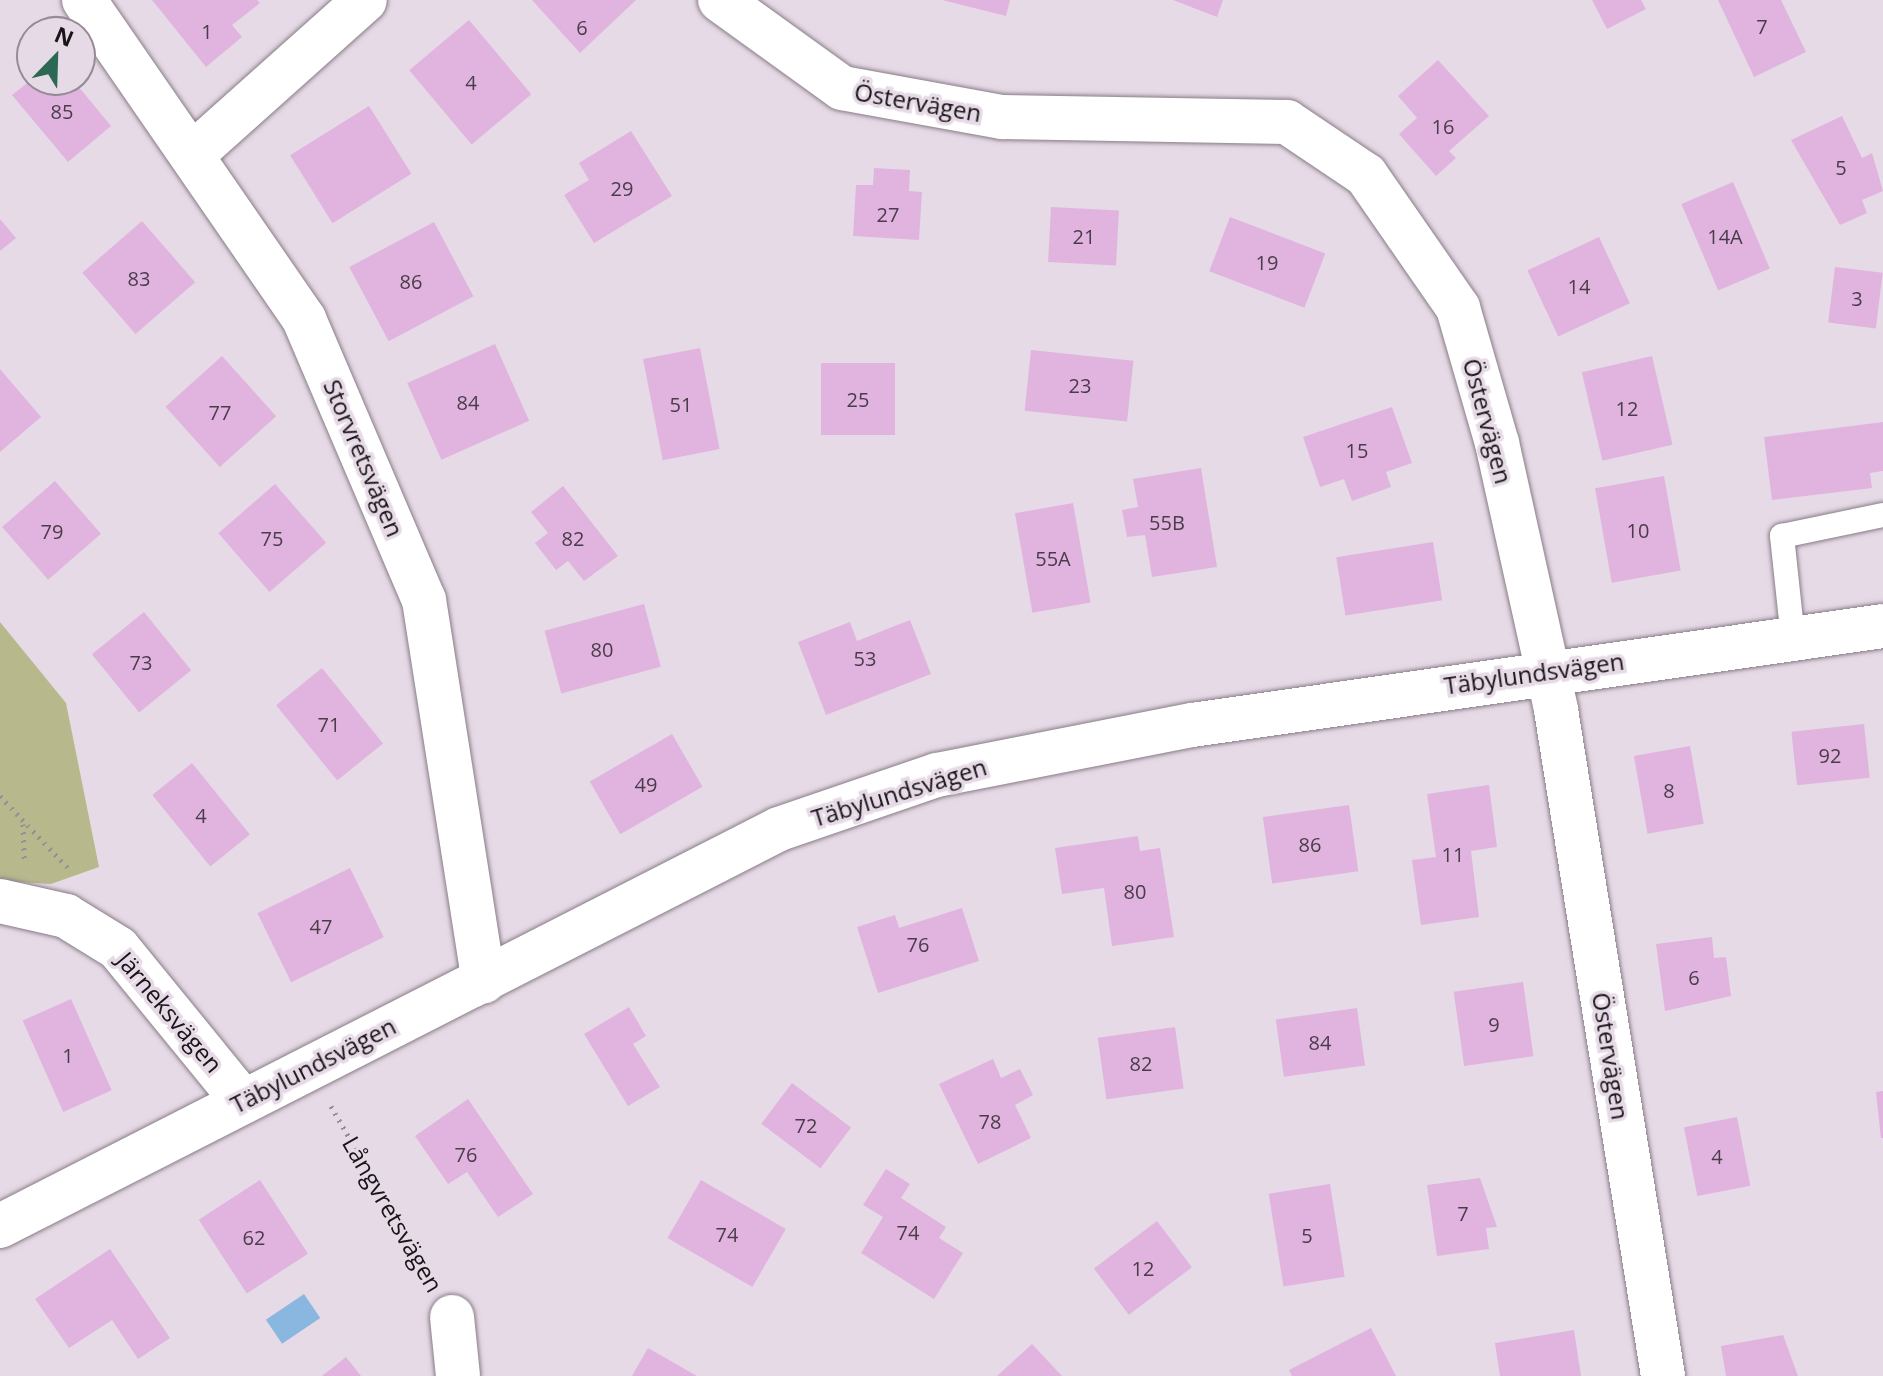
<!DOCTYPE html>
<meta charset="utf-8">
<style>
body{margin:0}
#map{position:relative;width:1883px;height:1376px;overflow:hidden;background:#e6dae6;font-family:"Open Sans",sans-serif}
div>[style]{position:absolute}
.green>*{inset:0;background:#b7b98d}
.water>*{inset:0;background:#8ab7e0;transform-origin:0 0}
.building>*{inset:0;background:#e0b4df;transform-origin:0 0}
.path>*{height:5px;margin-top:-2.5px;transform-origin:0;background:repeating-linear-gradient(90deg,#978e97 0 2px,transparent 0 8px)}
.roads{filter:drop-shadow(0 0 2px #887d87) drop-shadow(0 0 2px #887d87)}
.lane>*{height:24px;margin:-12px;padding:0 12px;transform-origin:12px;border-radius:12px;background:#fff}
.street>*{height:44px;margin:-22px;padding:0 22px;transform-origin:22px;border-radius:22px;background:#fff}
span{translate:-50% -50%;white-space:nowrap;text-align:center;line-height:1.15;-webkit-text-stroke:7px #e6dae6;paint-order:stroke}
.number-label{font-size:20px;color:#4a3c4a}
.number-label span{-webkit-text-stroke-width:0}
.street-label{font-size:24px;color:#181418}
.north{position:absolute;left:16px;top:16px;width:80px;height:80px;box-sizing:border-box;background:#e6dae6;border:2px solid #948b94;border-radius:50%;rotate:23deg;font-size:22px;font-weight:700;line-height:32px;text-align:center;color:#181418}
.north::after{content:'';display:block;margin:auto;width:28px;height:36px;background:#2c6954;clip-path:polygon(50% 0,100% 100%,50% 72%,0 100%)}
</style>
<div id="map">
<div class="green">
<i style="clip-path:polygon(0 622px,66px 703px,99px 867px,51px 884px,0 881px)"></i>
</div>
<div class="water">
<i style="left:304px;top:1294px;width:29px;height:46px;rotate:56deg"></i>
</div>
<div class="building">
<i style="clip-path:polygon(152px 0,257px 0,260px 3px,232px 25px,242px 37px,206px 67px)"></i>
<i style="clip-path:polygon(532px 0,636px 0,580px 53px)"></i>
<i style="clip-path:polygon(942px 0,1010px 0,1006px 16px)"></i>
<i style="clip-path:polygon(1173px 0,1223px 0,1217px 17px)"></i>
<i style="clip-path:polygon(1592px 0,1641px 0,1646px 9px,1607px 29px)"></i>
<i style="clip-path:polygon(1718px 0,1781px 0,1806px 52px,1754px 77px)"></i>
<i style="left:469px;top:20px;width:97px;height:78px;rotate:50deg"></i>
<i style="clip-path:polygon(1438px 60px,1489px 116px,1449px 151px,1456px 158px,1436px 176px,1399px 134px,1417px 118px,1398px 96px)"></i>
<i style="clip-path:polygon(31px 80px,73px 80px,111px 126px,68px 162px,12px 95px)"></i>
<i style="left:369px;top:106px;width:80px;height:93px;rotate:58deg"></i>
<i style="clip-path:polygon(1842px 116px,1862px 158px,1872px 153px,1883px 191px,1862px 200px,1867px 213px,1840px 225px,1791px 140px)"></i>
<i style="clip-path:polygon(631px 131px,672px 196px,594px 243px,564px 195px,589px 180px,579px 163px)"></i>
<i style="clip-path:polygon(874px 168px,910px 170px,909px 191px,922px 192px,919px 240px,853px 236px,856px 185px,873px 185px)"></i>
<i style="left:1733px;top:182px;width:94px;height:56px;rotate:67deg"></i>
<i style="left:1051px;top:207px;width:68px;height:55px;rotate:3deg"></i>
<i style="left:1230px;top:217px;width:102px;height:58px;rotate:21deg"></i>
<i style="clip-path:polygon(0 219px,16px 238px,0 251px)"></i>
<i style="left:142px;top:221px;width:81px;height:79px;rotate:49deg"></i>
<i style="left:434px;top:222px;width:84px;height:96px;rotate:62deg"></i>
<i style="left:1599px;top:237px;width:73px;height:79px;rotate:65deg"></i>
<i style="left:1835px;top:267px;width:48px;height:56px;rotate:7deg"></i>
<i style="left:495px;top:344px;width:84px;height:96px;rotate:66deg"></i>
<i style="left:700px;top:348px;width:103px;height:58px;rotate:79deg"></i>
<i style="left:1031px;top:350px;width:103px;height:61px;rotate:6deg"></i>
<i style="left:222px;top:356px;width:81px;height:76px;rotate:48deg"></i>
<i style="left:1652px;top:356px;width:91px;height:72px;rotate:77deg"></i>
<i style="left:821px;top:363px;width:74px;height:72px"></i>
<i style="clip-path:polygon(0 369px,41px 417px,0 452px)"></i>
<i style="clip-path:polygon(1392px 407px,1412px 463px,1386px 472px,1391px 487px,1352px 501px,1344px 479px,1320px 487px,1303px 437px)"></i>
<i style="clip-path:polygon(1883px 422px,1883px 471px,1870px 473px,1872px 488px,1772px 500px,1764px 437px)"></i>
<i style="clip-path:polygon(1201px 468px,1217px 567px,1152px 577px,1145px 535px,1127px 537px,1122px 510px,1138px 507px,1133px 479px)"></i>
<i style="left:1664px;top:476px;width:96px;height:70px;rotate:80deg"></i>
<i style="left:55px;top:481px;width:70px;height:70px;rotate:49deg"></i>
<i style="left:275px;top:484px;width:78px;height:75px;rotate:49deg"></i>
<i style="clip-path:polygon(563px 486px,618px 556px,584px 581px,568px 561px,556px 570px,535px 543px,548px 533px,531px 512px)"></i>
<i style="left:1073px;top:503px;width:101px;height:59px;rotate:80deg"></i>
<i style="left:1433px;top:542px;width:59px;height:98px;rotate:81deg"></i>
<i style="left:644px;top:604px;width:65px;height:103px;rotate:75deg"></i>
<i style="left:144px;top:612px;width:75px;height:67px;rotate:51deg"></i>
<i style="clip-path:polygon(910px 620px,931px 674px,826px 715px,798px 642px,850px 622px,857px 641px)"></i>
<i style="left:322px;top:668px;width:97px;height:59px;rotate:51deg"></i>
<i style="left:1864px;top:724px;width:54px;height:73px;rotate:84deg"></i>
<i style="left:672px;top:734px;width:61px;height:95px;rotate:60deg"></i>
<i style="left:1690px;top:746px;width:79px;height:57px;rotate:80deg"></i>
<i style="left:192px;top:763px;width:92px;height:51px;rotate:51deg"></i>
<i style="clip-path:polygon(1489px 785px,1497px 847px,1471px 851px,1479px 917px,1421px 925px,1412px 860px,1436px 857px,1427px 794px)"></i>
<i style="left:1349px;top:805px;width:67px;height:87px;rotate:82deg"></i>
<i style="clip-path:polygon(1138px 836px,1140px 851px,1160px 848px,1174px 937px,1112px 946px,1104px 888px,1062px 894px,1055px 848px)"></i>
<i style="left:350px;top:868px;width:77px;height:103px;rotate:64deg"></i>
<i style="clip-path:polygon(962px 908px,979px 961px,878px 993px,857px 927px,895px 915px,899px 928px)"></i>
<i style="clip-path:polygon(1712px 937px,1714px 958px,1726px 957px,1731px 996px,1665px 1011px,1656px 944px)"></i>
<i style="left:1523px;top:982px;width:75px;height:70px;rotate:82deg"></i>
<i style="left:71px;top:999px;width:100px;height:53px;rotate:66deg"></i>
<i style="clip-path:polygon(629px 1007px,646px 1036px,633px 1044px,660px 1087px,628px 1106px,584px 1034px)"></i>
<i style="left:1357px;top:1008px;width:58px;height:82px;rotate:82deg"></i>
<i style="left:1175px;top:1027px;width:62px;height:78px;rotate:82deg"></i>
<i style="clip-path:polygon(993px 1059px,1001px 1078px,1020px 1069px,1033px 1095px,1015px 1105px,1031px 1138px,978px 1164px,939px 1084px)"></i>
<i style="left:792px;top:1083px;width:74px;height:51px;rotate:37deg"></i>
<i style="clip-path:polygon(1883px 1091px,1883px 1138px,1881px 1138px,1876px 1092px)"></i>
<i style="clip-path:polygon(468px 1099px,533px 1194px,498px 1217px,467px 1172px,448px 1184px,415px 1136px)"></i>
<i style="left:1737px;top:1117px;width:70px;height:54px;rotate:79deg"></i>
<i style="clip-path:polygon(886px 1169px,910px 1184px,901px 1198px,946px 1227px,939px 1238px,963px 1253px,934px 1299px,861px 1253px,883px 1217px,863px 1205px)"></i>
<i style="clip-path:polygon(1480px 1178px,1497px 1227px,1486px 1228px,1489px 1249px,1437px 1256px,1427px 1185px)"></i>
<i style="left:260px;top:1180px;width:88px;height:73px;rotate:57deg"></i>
<i style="left:701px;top:1180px;width:98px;height:67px;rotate:30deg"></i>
<i style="left:1330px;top:1184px;width:94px;height:62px;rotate:81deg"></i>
<i style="left:1157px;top:1221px;width:58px;height:79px;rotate:53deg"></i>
<i style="clip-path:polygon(110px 1249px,170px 1338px,138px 1359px,112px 1320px,69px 1348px,35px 1299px)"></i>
<i style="clip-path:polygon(1371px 1328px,1396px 1376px,1292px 1376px,1289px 1370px)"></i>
<i style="clip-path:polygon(1574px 1330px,1581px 1376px,1500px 1376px,1495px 1343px)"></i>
<i style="clip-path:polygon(1783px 1335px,1798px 1376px,1726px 1376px,1721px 1346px)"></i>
<i style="clip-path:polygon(1032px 1344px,1062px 1376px,997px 1376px)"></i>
<i style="clip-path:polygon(648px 1348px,697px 1376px,632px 1376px)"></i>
<i style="clip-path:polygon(346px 1357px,361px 1376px,322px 1376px)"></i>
</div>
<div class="path">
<i style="left:0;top:796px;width:102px;rotate:46.6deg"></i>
<i style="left:23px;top:824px;width:38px;rotate:88deg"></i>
<i style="left:331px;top:1106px;width:203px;rotate:60.2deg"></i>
</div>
<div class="roads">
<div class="lane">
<i style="left:1793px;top:639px;width:104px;rotate:-96.1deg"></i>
<i style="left:1782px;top:536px;width:103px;rotate:-11.7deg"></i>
</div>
<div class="street">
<i style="left:84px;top:0;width:388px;rotate:55.4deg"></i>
<i style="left:304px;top:319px;width:306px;rotate:66.9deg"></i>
<i style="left:424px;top:600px;width:386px;rotate:81.1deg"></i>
<i style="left:720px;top:0;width:150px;rotate:35.8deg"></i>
<i style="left:842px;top:88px;width:163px;rotate:10.3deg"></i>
<i style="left:1002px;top:117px;width:285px;rotate:1deg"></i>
<i style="left:1287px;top:122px;width:95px;rotate:33.9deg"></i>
<i style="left:1366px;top:175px;width:162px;rotate:55.3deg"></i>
<i style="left:1458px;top:308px;width:141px;rotate:73.9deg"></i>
<i style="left:1497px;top:443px;width:273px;rotate:77.5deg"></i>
<i style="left:1556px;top:710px;width:675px;rotate:80.87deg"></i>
<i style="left:194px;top:153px;width:229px;rotate:-41.8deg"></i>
<i style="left:0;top:901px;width:68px;rotate:12.8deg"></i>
<i style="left:66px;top:916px;width:61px;rotate:31.6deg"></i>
<i style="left:118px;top:948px;width:196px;rotate:50.8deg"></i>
<i style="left:0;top:1226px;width:874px;rotate:-27deg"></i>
<i style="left:779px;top:829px;width:167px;rotate:-18.9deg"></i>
<i style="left:937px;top:775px;width:260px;rotate:-11.1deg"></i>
<i style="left:1192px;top:725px;width:698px;rotate:-8.15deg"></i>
<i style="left:452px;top:1317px;width:59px;rotate:84.2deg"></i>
</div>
</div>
<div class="number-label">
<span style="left:1762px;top:26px">7</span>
<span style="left:582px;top:27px">6</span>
<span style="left:207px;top:31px">1</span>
<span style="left:471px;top:82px">4</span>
<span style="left:62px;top:111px">85</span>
<span style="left:1443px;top:126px">16</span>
<span style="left:1841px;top:167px">5</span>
<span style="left:622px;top:188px">29</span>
<span style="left:888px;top:214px">27</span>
<span style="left:1084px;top:236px">21</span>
<span style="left:1725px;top:236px">14A</span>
<span style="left:1267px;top:262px">19</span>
<span style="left:139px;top:278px">83</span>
<span style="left:411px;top:281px">86</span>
<span style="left:1579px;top:286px">14</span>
<span style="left:1857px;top:298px">3</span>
<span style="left:1080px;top:385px">23</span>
<span style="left:858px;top:399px">25</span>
<span style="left:468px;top:402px">84</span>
<span style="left:681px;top:404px">51</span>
<span style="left:1627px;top:408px">12</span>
<span style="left:220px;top:412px">77</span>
<span style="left:1357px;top:450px">15</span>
<span style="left:1167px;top:522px">55B</span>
<span style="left:1638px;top:530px">10</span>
<span style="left:52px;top:531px">79</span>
<span style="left:272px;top:538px">75</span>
<span style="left:573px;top:538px">82</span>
<span style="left:1053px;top:558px">55A</span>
<span style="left:602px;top:649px">80</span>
<span style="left:865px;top:658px">53</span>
<span style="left:141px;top:662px">73</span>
<span style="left:329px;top:724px">71</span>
<span style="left:1830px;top:755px">92</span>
<span style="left:646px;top:784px">49</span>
<span style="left:1669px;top:790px">8</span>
<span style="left:201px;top:815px">4</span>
<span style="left:1310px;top:844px">86</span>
<span style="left:1453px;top:854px">11</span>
<span style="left:1135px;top:891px">80</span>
<span style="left:321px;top:926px">47</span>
<span style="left:918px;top:944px">76</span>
<span style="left:1694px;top:977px">6</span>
<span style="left:1494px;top:1024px">9</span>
<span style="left:1320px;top:1042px">84</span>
<span style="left:68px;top:1055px">1</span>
<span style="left:1141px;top:1063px">82</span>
<span style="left:990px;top:1121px">78</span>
<span style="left:806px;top:1125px">72</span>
<span style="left:466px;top:1154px">76</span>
<span style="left:1717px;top:1156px">4</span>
<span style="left:1463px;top:1213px">7</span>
<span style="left:908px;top:1232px">74</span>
<span style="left:727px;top:1234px">74</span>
<span style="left:1307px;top:1235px">5</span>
<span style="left:254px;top:1237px">62</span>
<span style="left:1143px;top:1268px">12</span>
</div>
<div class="street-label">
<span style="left:918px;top:102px;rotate:10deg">Östervägen</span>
<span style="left:1488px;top:421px;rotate:75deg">Östervägen</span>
<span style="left:364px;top:458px;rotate:67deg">Storvretsvägen</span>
<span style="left:1534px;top:673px;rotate:-8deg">Täbylundsvägen</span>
<span style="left:899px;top:792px;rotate:-17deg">Täbylundsvägen</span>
<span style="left:170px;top:1012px;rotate:50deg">Järneksvägen</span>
<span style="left:1611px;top:1056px;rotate:81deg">Östervägen</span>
<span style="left:313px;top:1065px;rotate:-27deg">Täbylundsvägen</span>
<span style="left:393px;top:1214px;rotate:60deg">Långvretsvägen</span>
</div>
<div class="north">N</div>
</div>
